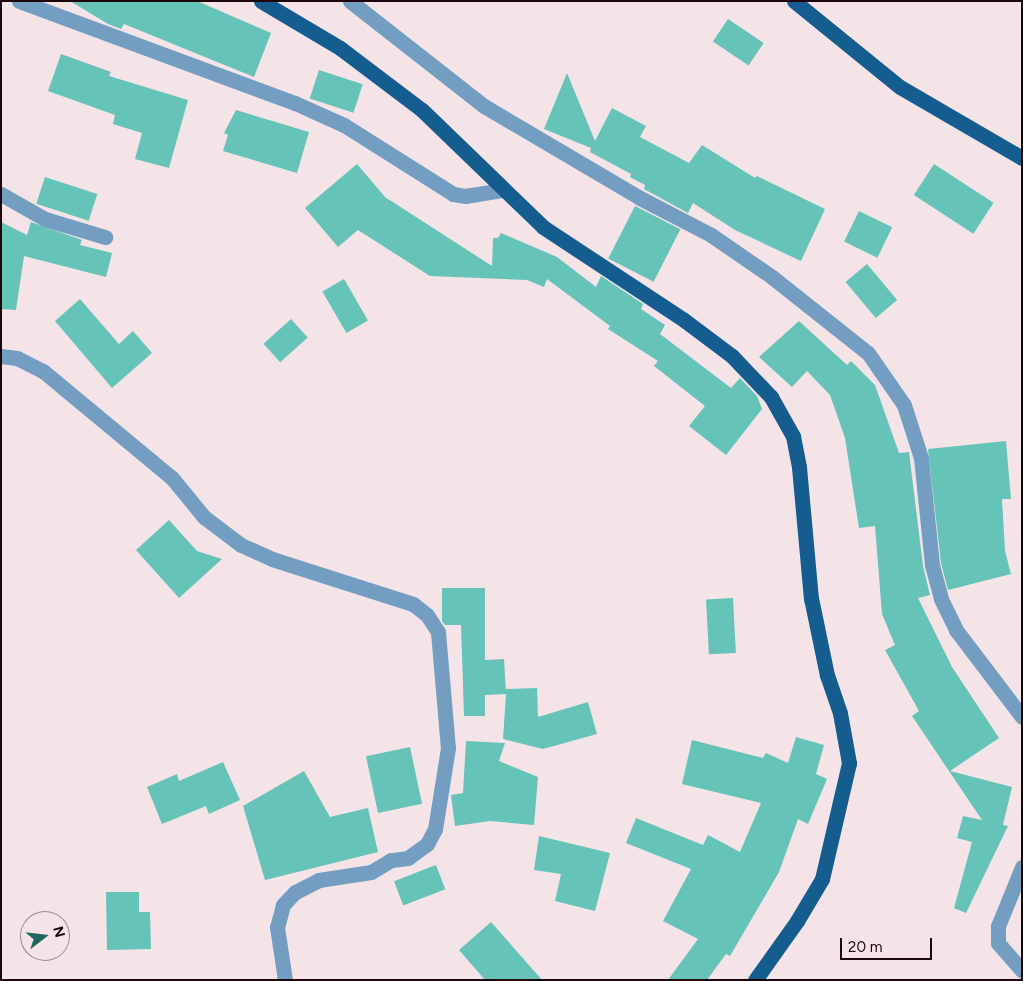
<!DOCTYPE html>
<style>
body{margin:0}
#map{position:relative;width:1023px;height:981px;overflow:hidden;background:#f4e4e7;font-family:Figtree,sans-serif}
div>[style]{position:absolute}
.building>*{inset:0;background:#65c3b7;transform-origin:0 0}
.minor>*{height:15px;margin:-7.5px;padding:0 7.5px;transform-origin:7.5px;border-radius:7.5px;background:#749ec1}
.major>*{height:15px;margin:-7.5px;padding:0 7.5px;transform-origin:7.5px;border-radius:7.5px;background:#155d8e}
span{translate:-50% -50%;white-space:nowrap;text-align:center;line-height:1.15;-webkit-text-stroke:4px #f4e4e7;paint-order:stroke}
.frame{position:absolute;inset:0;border:2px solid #1d050b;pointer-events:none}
.north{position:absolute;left:20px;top:911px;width:50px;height:50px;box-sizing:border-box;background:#f4e4e7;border:1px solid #9e8b8f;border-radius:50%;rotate:74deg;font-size:14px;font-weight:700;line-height:20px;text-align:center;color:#1d050b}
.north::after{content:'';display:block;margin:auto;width:18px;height:22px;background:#1e6860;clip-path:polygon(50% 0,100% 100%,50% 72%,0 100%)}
.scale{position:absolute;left:840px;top:938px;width:92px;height:22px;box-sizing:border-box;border:2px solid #1d050b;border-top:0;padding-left:6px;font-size:15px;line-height:18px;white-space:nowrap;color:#1d050b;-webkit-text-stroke:4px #f4e4e7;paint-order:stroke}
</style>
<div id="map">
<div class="building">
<i style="clip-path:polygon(70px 1px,197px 1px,271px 33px,254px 77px,124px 24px,121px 29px,108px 24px)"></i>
<i style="left:728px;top:19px;width:43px;height:27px;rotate:34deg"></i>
<i style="clip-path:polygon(61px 54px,111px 72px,109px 76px,188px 100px,169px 168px,135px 159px,142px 133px,113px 124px,115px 115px,48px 91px)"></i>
<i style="left:319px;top:70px;width:46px;height:30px;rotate:18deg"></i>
<i style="clip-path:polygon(567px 73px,595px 141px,612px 108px,646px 126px,640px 137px,689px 163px,702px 145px,755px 178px,757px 176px,825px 209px,801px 261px,735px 230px,693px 203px,688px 213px,644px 189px,645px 185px,630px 177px,631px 174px,590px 152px,591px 148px,544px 129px)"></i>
<i style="clip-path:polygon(236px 110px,309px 132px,297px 173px,223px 151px,228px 135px,224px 133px)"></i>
<i style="clip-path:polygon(357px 164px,385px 197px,492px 266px,493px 238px,498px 238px,501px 233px,557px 257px,596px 287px,601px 276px,643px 304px,641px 309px,665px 325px,660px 334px,731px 388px,740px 378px,757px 396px,762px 409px,726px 455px,689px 426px,705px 406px,654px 366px,658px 361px,608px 329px,610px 326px,547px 279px,544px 287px,527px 280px,430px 276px,358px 230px,338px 247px,305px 208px)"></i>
<i style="left:934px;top:164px;width:71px;height:37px;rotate:33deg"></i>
<i style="left:45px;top:177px;width:55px;height:28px;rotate:18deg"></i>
<i style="left:635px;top:206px;width:51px;height:59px;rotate:27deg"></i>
<i style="left:859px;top:211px;width:37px;height:34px;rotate:26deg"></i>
<i style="clip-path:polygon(1px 222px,27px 235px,31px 222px,82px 240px,80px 245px,112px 253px,106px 277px,24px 256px,16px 310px,1px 309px)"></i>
<i style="left:867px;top:264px;width:47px;height:28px;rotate:50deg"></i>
<i style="left:344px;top:279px;width:48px;height:25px;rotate:60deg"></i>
<i style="clip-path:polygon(80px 299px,119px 344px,133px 331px,152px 353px,112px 388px,55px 321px)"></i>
<i style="left:291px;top:319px;width:25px;height:37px;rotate:48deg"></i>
<i style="clip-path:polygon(799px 321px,847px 365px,851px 361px,875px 385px,899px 453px,909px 452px,923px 566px,930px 595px,918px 598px,952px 667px,999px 738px,950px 771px,1012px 787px,1003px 825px,1008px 826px,966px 913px,954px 908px,972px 842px,957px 838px,963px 816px,982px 820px,912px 716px,919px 711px,885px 650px,895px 645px,882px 614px,875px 526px,859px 528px,845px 438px,830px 395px,807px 371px,792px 387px,759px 357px)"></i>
<i style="clip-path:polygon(1006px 441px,1011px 499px,1002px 499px,1005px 551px,1011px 574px,948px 590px,941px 563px,928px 449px)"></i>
<i style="clip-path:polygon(169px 520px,197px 551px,222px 559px,179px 598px,136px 550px)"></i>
<i style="clip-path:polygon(442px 588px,485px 588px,485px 660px,504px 659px,506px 692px,506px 689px,537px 688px,538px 717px,588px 702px,597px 734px,543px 749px,503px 739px,506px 694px,485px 695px,485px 716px,464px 716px,461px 625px,445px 625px,442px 621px)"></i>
<i style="left:733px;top:598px;width:55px;height:27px;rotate:87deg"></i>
<i style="clip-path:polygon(796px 737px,824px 745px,816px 774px,827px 779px,808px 824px,798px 819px,779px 872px,730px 956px,726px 954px,707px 980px,668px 980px,698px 939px,663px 921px,691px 869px,626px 843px,636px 818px,703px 845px,708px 835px,740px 852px,761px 803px,682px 784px,692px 740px,763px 758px,766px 753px,788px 763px)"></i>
<i style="clip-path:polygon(466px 741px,505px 743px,499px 761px,538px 777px,534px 825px,490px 821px,455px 826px,451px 795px,463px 793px)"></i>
<i style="left:410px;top:747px;width:58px;height:45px;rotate:78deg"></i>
<i style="clip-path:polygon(223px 762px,240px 800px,209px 814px,206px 806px,162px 824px,147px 787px,177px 774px,179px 781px)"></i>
<i style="clip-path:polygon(304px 771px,330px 817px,368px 808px,378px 852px,265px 880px,243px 806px)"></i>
<i style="clip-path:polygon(539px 836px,610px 853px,595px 911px,555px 901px,561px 874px,534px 870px)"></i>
<i style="left:436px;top:865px;width:26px;height:45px;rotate:69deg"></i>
<i style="clip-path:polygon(106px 892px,139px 892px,139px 912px,150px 912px,151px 949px,107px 950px)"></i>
<i style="clip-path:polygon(491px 922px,542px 980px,485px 980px,459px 950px)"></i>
</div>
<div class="minor">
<i style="left:19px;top:1px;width:294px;rotate:20.3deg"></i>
<i style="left:295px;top:103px;width:54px;rotate:24.2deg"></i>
<i style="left:344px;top:125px;width:129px;rotate:32.3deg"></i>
<i style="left:453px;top:194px;width:12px;rotate:9deg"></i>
<i style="left:465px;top:196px;width:37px;rotate:-9deg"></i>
<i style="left:350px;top:1px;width:170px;rotate:38.1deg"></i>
<i style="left:484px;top:106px;width:181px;rotate:30.5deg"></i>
<i style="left:640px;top:198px;width:80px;rotate:27.5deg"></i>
<i style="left:711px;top:235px;width:74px;rotate:34.5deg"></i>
<i style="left:772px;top:277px;width:122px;rotate:38.4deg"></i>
<i style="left:868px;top:353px;width:63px;rotate:55.3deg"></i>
<i style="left:904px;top:405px;width:56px;rotate:72.2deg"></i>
<i style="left:921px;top:458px;width:108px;rotate:84.1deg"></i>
<i style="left:932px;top:565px;width:35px;rotate:75deg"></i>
<i style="left:941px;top:599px;width:34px;rotate:64deg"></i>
<i style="left:956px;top:630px;width:109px;rotate:52.8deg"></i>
<i style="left:1px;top:194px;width:51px;rotate:29.6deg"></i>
<i style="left:45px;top:219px;width:63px;rotate:16.7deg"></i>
<i style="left:1px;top:356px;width:16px;rotate:7deg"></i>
<i style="left:17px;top:358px;width:29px;rotate:27deg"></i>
<i style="left:43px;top:371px;width:168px;rotate:39.7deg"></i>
<i style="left:172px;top:478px;width:50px;rotate:50.6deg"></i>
<i style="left:204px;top:517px;width:46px;rotate:37.1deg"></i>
<i style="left:241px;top:545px;width:34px;rotate:24deg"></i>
<i style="left:272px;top:559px;width:148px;rotate:17.7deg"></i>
<i style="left:413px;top:604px;width:18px;rotate:38deg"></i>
<i style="left:427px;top:615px;width:20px;rotate:57deg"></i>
<i style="left:438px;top:632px;width:116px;rotate:85.1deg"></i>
<i style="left:448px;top:748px;width:82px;rotate:99.1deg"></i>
<i style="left:435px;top:829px;width:17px;rotate:118deg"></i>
<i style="left:427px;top:844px;width:24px;rotate:144deg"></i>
<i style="left:408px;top:858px;width:17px;rotate:173deg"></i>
<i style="left:391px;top:860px;width:23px;rotate:149deg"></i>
<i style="left:371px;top:872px;width:53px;rotate:171.3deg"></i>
<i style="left:319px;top:880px;width:27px;rotate:153deg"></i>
<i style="left:295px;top:892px;width:18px;rotate:133deg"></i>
<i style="left:283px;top:905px;width:23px;rotate:105deg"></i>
<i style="left:277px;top:927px;width:54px;rotate:81.4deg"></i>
<i style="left:1022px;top:867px;width:64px;rotate:112.1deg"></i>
<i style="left:998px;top:926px;width:17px;rotate:90deg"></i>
<i style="left:998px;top:943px;width:37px;rotate:49deg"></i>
</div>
<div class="major">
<i style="left:261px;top:1px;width:92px;rotate:30.7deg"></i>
<i style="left:340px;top:48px;width:103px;rotate:37.1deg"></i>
<i style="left:422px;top:110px;width:168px;rotate:44deg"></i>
<i style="left:543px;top:227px;width:169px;rotate:33.4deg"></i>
<i style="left:684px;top:320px;width:60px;rotate:36.9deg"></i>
<i style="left:732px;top:356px;width:57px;rotate:46.4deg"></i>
<i style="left:771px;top:397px;width:45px;rotate:60.6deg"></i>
<i style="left:793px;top:436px;width:32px;rotate:79deg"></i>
<i style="left:799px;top:467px;width:132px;rotate:84.8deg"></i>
<i style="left:811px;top:598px;width:79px;rotate:78.3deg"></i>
<i style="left:827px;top:675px;width:40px;rotate:71.1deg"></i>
<i style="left:840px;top:713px;width:51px;rotate:79.8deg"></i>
<i style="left:849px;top:763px;width:119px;rotate:103.1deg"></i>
<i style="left:822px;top:879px;width:49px;rotate:120.8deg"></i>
<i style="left:797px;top:921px;width:72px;rotate:125.4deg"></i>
<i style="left:794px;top:1px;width:136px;rotate:39.1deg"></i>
<i style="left:900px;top:87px;width:141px;rotate:30.2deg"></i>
</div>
<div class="frame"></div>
<div class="north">N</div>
<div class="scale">20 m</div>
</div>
